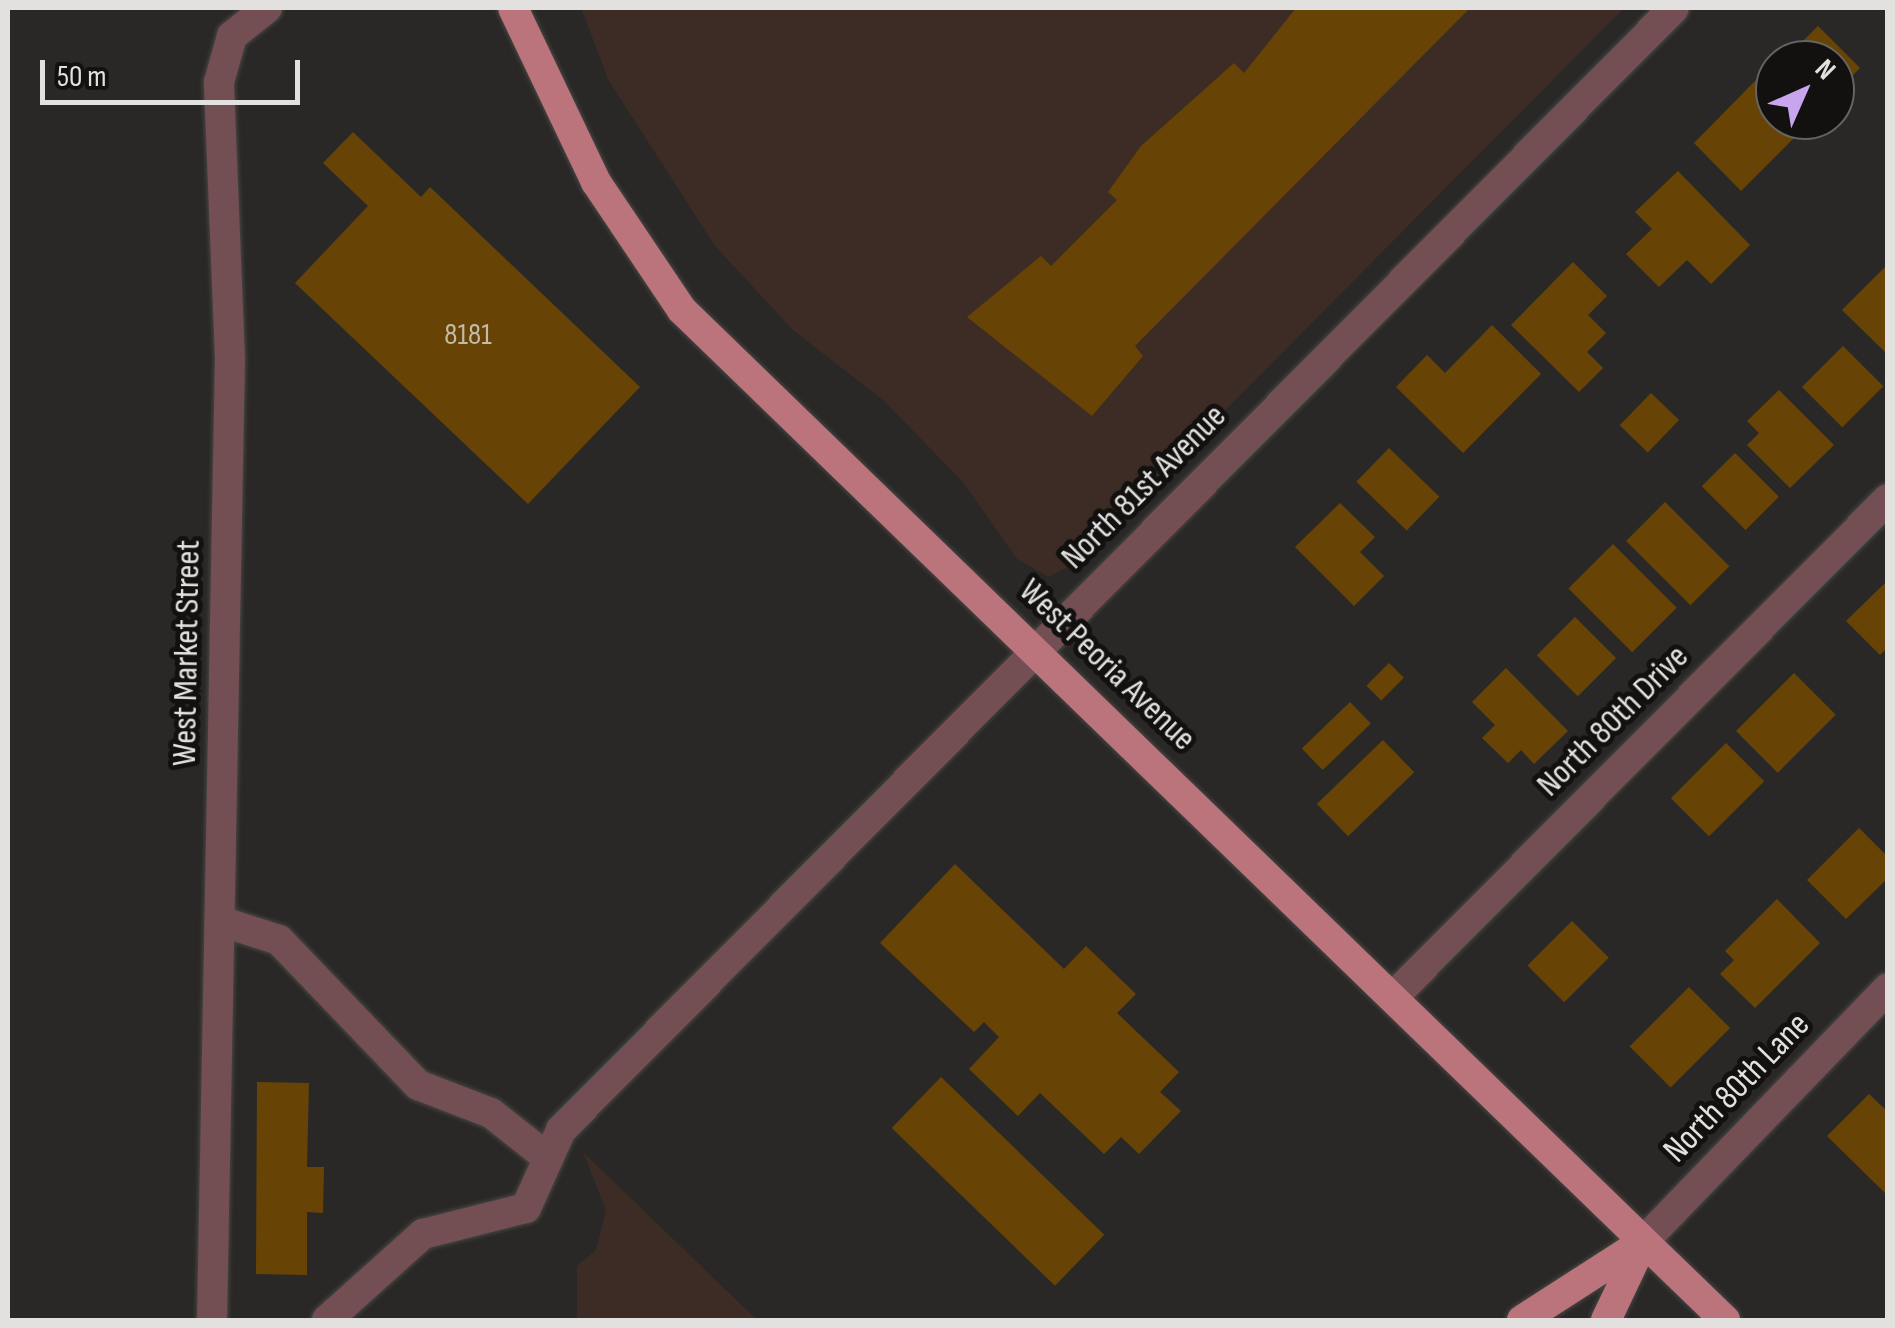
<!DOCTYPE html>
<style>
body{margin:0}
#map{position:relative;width:1895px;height:1328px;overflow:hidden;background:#2a2826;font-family:"Sofia Sans Condensed",sans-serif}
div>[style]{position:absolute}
.commercial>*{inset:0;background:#3d2b25}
.building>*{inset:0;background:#674405;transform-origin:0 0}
.roads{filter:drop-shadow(0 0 2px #474644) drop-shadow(0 0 2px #474644)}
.minor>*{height:30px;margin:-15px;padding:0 15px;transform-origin:15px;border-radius:15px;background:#734f53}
.major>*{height:30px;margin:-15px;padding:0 15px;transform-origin:15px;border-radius:15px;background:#bc747c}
span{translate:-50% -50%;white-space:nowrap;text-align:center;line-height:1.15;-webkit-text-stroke:10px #121110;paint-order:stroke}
.number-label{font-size:30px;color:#c3baa8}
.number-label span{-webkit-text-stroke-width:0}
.street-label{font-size:35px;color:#e2e1df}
.frame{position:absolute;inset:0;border:10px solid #e2e1df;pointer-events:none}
.north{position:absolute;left:1755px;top:40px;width:100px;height:100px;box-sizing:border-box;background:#121110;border:2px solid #656463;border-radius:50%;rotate:45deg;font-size:28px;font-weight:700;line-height:40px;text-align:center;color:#e2e1df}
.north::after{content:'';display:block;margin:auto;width:35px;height:45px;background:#c9a5ee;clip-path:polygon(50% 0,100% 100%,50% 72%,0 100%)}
.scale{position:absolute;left:40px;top:60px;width:260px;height:45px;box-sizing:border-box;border:5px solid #e2e1df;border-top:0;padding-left:12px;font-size:30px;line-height:35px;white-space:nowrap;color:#e2e1df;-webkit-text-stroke:8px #121110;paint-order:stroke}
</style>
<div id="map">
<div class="commercial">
<i style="clip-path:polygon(581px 8px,1624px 8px,1073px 564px,1049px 577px,1017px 559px,963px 482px,883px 400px,793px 330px,715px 246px,609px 81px)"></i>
<i style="clip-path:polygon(583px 1152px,757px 1320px,577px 1320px,577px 1266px,596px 1250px,606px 1210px)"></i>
</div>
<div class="building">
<i style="clip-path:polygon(1296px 8px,1470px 8px,1135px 346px,1143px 356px,1092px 416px,967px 317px,1041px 256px,1051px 266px,1117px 200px,1108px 192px,1141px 146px,1234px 63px,1244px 73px)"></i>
<i style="clip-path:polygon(1818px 26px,1860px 68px,1835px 93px,1835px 60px,1784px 60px)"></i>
<i style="clip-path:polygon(1758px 78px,1775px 95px,1775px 120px,1806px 126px,1741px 191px,1694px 143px)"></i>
<i style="clip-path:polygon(353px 132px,421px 197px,430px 187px,640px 387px,528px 504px,295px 283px,368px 206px,323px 163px)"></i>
<i style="clip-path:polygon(1678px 171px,1750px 245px,1711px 284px,1687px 260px,1659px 287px,1626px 254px,1652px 229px,1635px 212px)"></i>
<i style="clip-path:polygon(1573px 262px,1607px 296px,1588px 315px,1606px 333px,1587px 352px,1603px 368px,1579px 392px,1511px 325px)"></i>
<i style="clip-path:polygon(1888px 264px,1888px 355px,1842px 310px)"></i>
<i style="clip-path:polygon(1492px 325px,1541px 374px,1463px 453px,1396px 387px,1427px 355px,1445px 373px)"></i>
<i style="left:1843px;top:346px;width:57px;height:58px;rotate:45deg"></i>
<i style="clip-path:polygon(1779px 390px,1834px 445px,1790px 488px,1747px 445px,1759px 433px,1747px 421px)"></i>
<i style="left:1651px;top:393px;width:39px;height:45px;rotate:44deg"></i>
<i style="left:1389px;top:448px;width:70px;height:47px;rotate:44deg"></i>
<i style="left:1735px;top:453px;width:62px;height:47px;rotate:45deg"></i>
<i style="left:1665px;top:502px;width:91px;height:55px;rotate:45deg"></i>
<i style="clip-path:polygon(1340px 503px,1375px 537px,1360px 552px,1384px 576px,1354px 606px,1295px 547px)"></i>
<i style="left:1613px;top:544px;width:90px;height:63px;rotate:45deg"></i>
<i style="clip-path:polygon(1888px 580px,1888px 647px,1880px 655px,1846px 621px)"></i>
<i style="left:1575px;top:617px;width:58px;height:54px;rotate:45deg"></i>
<i style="left:1389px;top:663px;width:21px;height:32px;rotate:45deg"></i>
<i style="clip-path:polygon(1506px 668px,1568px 731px,1534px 764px,1521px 750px,1508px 763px,1482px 738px,1495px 725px,1472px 702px)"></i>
<i style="left:1794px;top:673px;width:59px;height:82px;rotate:45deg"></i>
<i style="left:1350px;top:702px;width:30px;height:67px;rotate:46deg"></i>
<i style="left:1383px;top:740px;width:45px;height:92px;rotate:46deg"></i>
<i style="left:1726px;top:743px;width:54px;height:78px;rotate:45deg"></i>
<i style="clip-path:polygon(1859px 828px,1888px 857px,1888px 878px,1846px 919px,1807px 880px)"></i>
<i style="clip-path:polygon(955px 864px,1064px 969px,1086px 946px,1136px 994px,1117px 1013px,1179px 1072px,1160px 1092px,1181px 1111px,1139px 1154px,1121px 1137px,1104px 1154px,1040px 1093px,1018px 1116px,969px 1069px,999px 1037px,984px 1022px,974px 1032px,880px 943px)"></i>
<i style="clip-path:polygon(1777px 899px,1820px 943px,1755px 1008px,1720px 974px,1734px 960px,1725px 951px)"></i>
<i style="left:1572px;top:921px;width:52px;height:63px;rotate:45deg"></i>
<i style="left:1689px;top:987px;width:58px;height:84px;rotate:45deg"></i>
<i style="left:941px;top:1077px;width:227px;height:71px;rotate:44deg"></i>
<i style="clip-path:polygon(257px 1082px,309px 1083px,307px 1167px,324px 1167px,323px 1213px,307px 1212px,307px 1275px,256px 1274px)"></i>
<i style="clip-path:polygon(1869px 1094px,1888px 1112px,1888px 1196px,1827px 1136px)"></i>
</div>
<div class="roads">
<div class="minor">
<i style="left:220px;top:921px;width:62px;rotate:17.9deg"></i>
<i style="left:279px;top:940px;width:201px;rotate:46.2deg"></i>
<i style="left:418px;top:1085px;width:78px;rotate:21deg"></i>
<i style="left:491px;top:1113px;width:73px;rotate:38.3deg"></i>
<i style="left:1393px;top:997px;width:702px;rotate:-45.17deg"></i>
<i style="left:1643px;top:1242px;width:353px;rotate:-46deg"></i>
<i style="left:212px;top:1320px;width:961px;rotate:-88.93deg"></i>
<i style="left:230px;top:359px;width:277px;rotate:-92.3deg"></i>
<i style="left:219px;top:82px;width:48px;rotate:-74.2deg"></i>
<i style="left:232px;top:36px;width:45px;rotate:-38.7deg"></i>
<i style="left:327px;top:1320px;width:129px;rotate:-41.9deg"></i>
<i style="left:423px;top:1234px;width:106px;rotate:-14.2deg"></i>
<i style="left:526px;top:1208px;width:85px;rotate:-65.8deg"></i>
<i style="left:561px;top:1130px;width:1580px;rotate:-45.23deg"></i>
</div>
<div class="major">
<i style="left:513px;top:8px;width:193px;rotate:64.5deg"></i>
<i style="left:596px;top:182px;width:154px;rotate:56.1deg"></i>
<i style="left:682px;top:310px;width:1452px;rotate:44.08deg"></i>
<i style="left:1522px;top:1320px;width:144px;rotate:-32.8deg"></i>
<i style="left:1606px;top:1320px;width:86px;rotate:-64.6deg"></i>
</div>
</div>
<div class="number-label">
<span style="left:468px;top:335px">8181</span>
</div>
<div class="street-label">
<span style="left:1144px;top:487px;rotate:-45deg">North 81st Avenue</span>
<span style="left:187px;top:653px;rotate:-89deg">West Market Street</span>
<span style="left:1107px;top:665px;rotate:44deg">West Peoria Avenue</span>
<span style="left:1613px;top:721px;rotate:-45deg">North 80th Drive</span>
<span style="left:1737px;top:1088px;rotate:-46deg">North 80th Lane</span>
</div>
<div class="frame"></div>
<div class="north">N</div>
<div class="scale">50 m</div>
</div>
